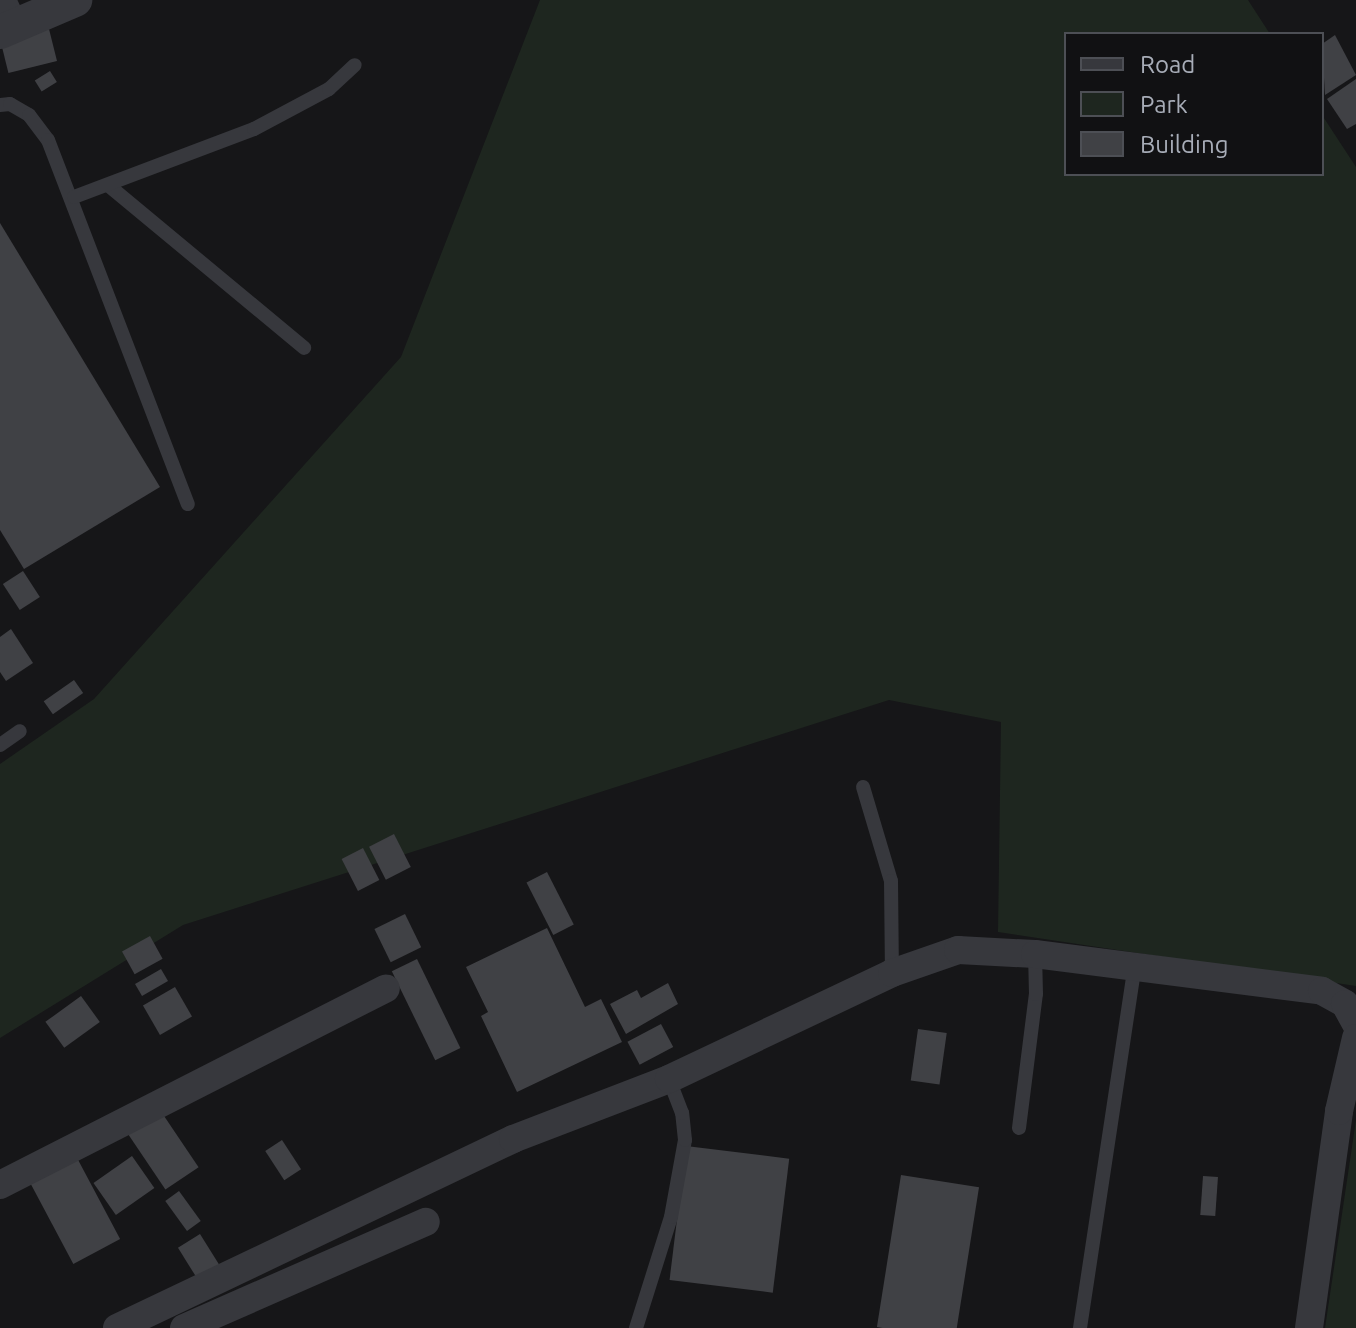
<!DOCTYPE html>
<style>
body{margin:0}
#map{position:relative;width:1356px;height:1328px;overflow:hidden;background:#161618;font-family:Ubuntu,sans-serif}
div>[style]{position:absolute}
.green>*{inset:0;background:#1e261f}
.building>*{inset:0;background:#404145;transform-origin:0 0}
.service>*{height:14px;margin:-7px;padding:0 7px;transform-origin:7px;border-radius:7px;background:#37383d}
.minor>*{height:28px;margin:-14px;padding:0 14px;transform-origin:14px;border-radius:14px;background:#37383d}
.tertiary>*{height:34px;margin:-17px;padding:0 17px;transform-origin:17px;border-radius:17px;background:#37383d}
span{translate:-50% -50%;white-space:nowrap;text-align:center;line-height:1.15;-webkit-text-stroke:6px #111113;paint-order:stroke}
.legend{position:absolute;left:1064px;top:32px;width:260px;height:144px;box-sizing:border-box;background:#111113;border:2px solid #4d4f55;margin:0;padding:10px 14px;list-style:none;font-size:24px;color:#a8adb8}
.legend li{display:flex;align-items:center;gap:16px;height:40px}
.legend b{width:40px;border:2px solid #4d4f55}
</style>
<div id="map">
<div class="green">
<i style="clip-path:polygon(540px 0,1248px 0,1270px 34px,1066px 34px,1066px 174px,1322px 174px,1322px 115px,1356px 167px,1356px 986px,998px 932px,1001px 722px,889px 700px,183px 925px,0 1038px,0 764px,94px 699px,401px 357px)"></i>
<i style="clip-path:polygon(1356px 1120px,1356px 1328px,1325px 1328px)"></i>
</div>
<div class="building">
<i style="left:49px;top:29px;width:33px;height:50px;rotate:76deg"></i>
<i style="clip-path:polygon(1335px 35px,1356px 75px,1325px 95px,1322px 44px)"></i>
<i style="left:50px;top:71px;width:13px;height:18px;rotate:58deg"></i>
<i style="clip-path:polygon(1356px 79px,1356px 124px,1347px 129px,1327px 99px)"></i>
<i style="clip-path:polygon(0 223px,160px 487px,24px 569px,0 530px)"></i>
<i style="left:23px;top:571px;width:31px;height:24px;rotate:57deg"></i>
<i style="clip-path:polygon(11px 629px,33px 663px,6px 681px,0 672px,0 637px)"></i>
<i style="left:74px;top:680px;width:16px;height:37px;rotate:55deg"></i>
<i style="left:394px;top:834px;width:37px;height:28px;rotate:63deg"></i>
<i style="left:363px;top:848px;width:36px;height:24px;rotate:63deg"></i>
<i style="left:547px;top:872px;width:59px;height:23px;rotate:63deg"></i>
<i style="left:405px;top:914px;width:37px;height:34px;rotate:64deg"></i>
<i style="clip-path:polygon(547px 928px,585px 1007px,601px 999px,622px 1042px,517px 1092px,481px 1016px,488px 1012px,466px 967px)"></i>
<i style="left:150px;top:936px;width:26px;height:32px;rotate:61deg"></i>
<i style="left:417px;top:959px;width:99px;height:28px;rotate:64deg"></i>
<i style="left:161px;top:969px;width:14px;height:30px;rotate:60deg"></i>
<i style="clip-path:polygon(668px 983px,678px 1004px,626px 1034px,610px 1004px,637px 990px,641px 998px)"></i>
<i style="left:175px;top:987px;width:34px;height:37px;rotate:60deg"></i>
<i style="left:81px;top:996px;width:32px;height:44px;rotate:54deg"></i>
<i style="left:661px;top:1024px;width:26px;height:38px;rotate:62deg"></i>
<i style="left:918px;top:1029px;width:29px;height:52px;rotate:8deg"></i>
<i style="left:160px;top:1110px;width:69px;height:40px;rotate:56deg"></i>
<i style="left:282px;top:1140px;width:35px;height:20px;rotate:57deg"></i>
<i style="left:686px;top:1146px;width:104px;height:135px;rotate:7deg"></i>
<i style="left:76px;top:1156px;width:94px;height:53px;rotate:62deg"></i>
<i style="left:132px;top:1156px;width:39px;height:47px;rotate:55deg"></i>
<i style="left:901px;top:1175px;width:79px;height:154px;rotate:9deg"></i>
<i style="left:1203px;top:1176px;width:15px;height:39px;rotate:4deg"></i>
<i style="left:179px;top:1191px;width:37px;height:17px;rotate:54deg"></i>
<i style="left:200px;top:1234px;width:36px;height:26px;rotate:58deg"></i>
</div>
<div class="service">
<i style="left:0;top:105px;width:10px;rotate:-6deg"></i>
<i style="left:10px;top:104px;width:22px;rotate:30deg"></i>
<i style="left:29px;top:115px;width:31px;rotate:53deg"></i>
<i style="left:48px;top:140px;width:390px;rotate:69deg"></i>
<i style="left:108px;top:185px;width:255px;rotate:39.7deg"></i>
<i style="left:74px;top:197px;width:192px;rotate:-20.7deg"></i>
<i style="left:254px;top:129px;width:85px;rotate:-28.1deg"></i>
<i style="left:329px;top:89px;width:35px;rotate:-43deg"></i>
<i style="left:0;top:745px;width:24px;rotate:-35deg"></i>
<i style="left:863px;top:787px;width:98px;rotate:73.4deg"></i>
<i style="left:891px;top:881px;width:92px;rotate:89.4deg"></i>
<i style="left:1019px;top:1128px;width:135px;rotate:-82.8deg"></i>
<i style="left:1036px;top:994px;width:40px;rotate:-91.4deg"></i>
<i style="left:636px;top:1328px;width:116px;rotate:-72.5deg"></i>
<i style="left:671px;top:1217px;width:78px;rotate:-79.7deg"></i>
<i style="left:685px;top:1140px;width:27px;rotate:-96deg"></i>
<i style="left:682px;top:1113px;width:36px;rotate:-111deg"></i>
<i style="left:1080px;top:1328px;width:362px;rotate:-81.4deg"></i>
</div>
<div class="minor">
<i style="left:2px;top:0;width:29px;rotate:65deg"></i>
<i style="left:0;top:1185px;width:433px;rotate:-27deg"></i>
<i style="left:117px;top:1328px;width:439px;rotate:-25.5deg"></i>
<i style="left:513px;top:1139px;width:167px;rotate:-21deg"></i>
<i style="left:669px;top:1079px;width:247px;rotate:-25.4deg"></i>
<i style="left:892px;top:973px;width:70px;rotate:-19.2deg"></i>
<i style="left:958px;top:950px;width:77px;rotate:3deg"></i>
<i style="left:1035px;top:954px;width:289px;rotate:7.3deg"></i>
<i style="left:1322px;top:991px;width:26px;rotate:29deg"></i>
<i style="left:1345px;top:1004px;width:23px;rotate:61deg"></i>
<i style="left:184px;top:1328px;width:264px;rotate:-23.7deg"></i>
<i style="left:1309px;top:1328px;width:219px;rotate:-82.1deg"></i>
<i style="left:1339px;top:1111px;width:75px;rotate:-76.9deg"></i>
</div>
<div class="tertiary">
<i style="left:0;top:32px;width:82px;rotate:-23.1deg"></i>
</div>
<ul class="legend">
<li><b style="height:10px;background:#37383d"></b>Road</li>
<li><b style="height:22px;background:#1e261f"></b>Park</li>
<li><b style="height:22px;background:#404145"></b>Building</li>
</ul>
</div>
